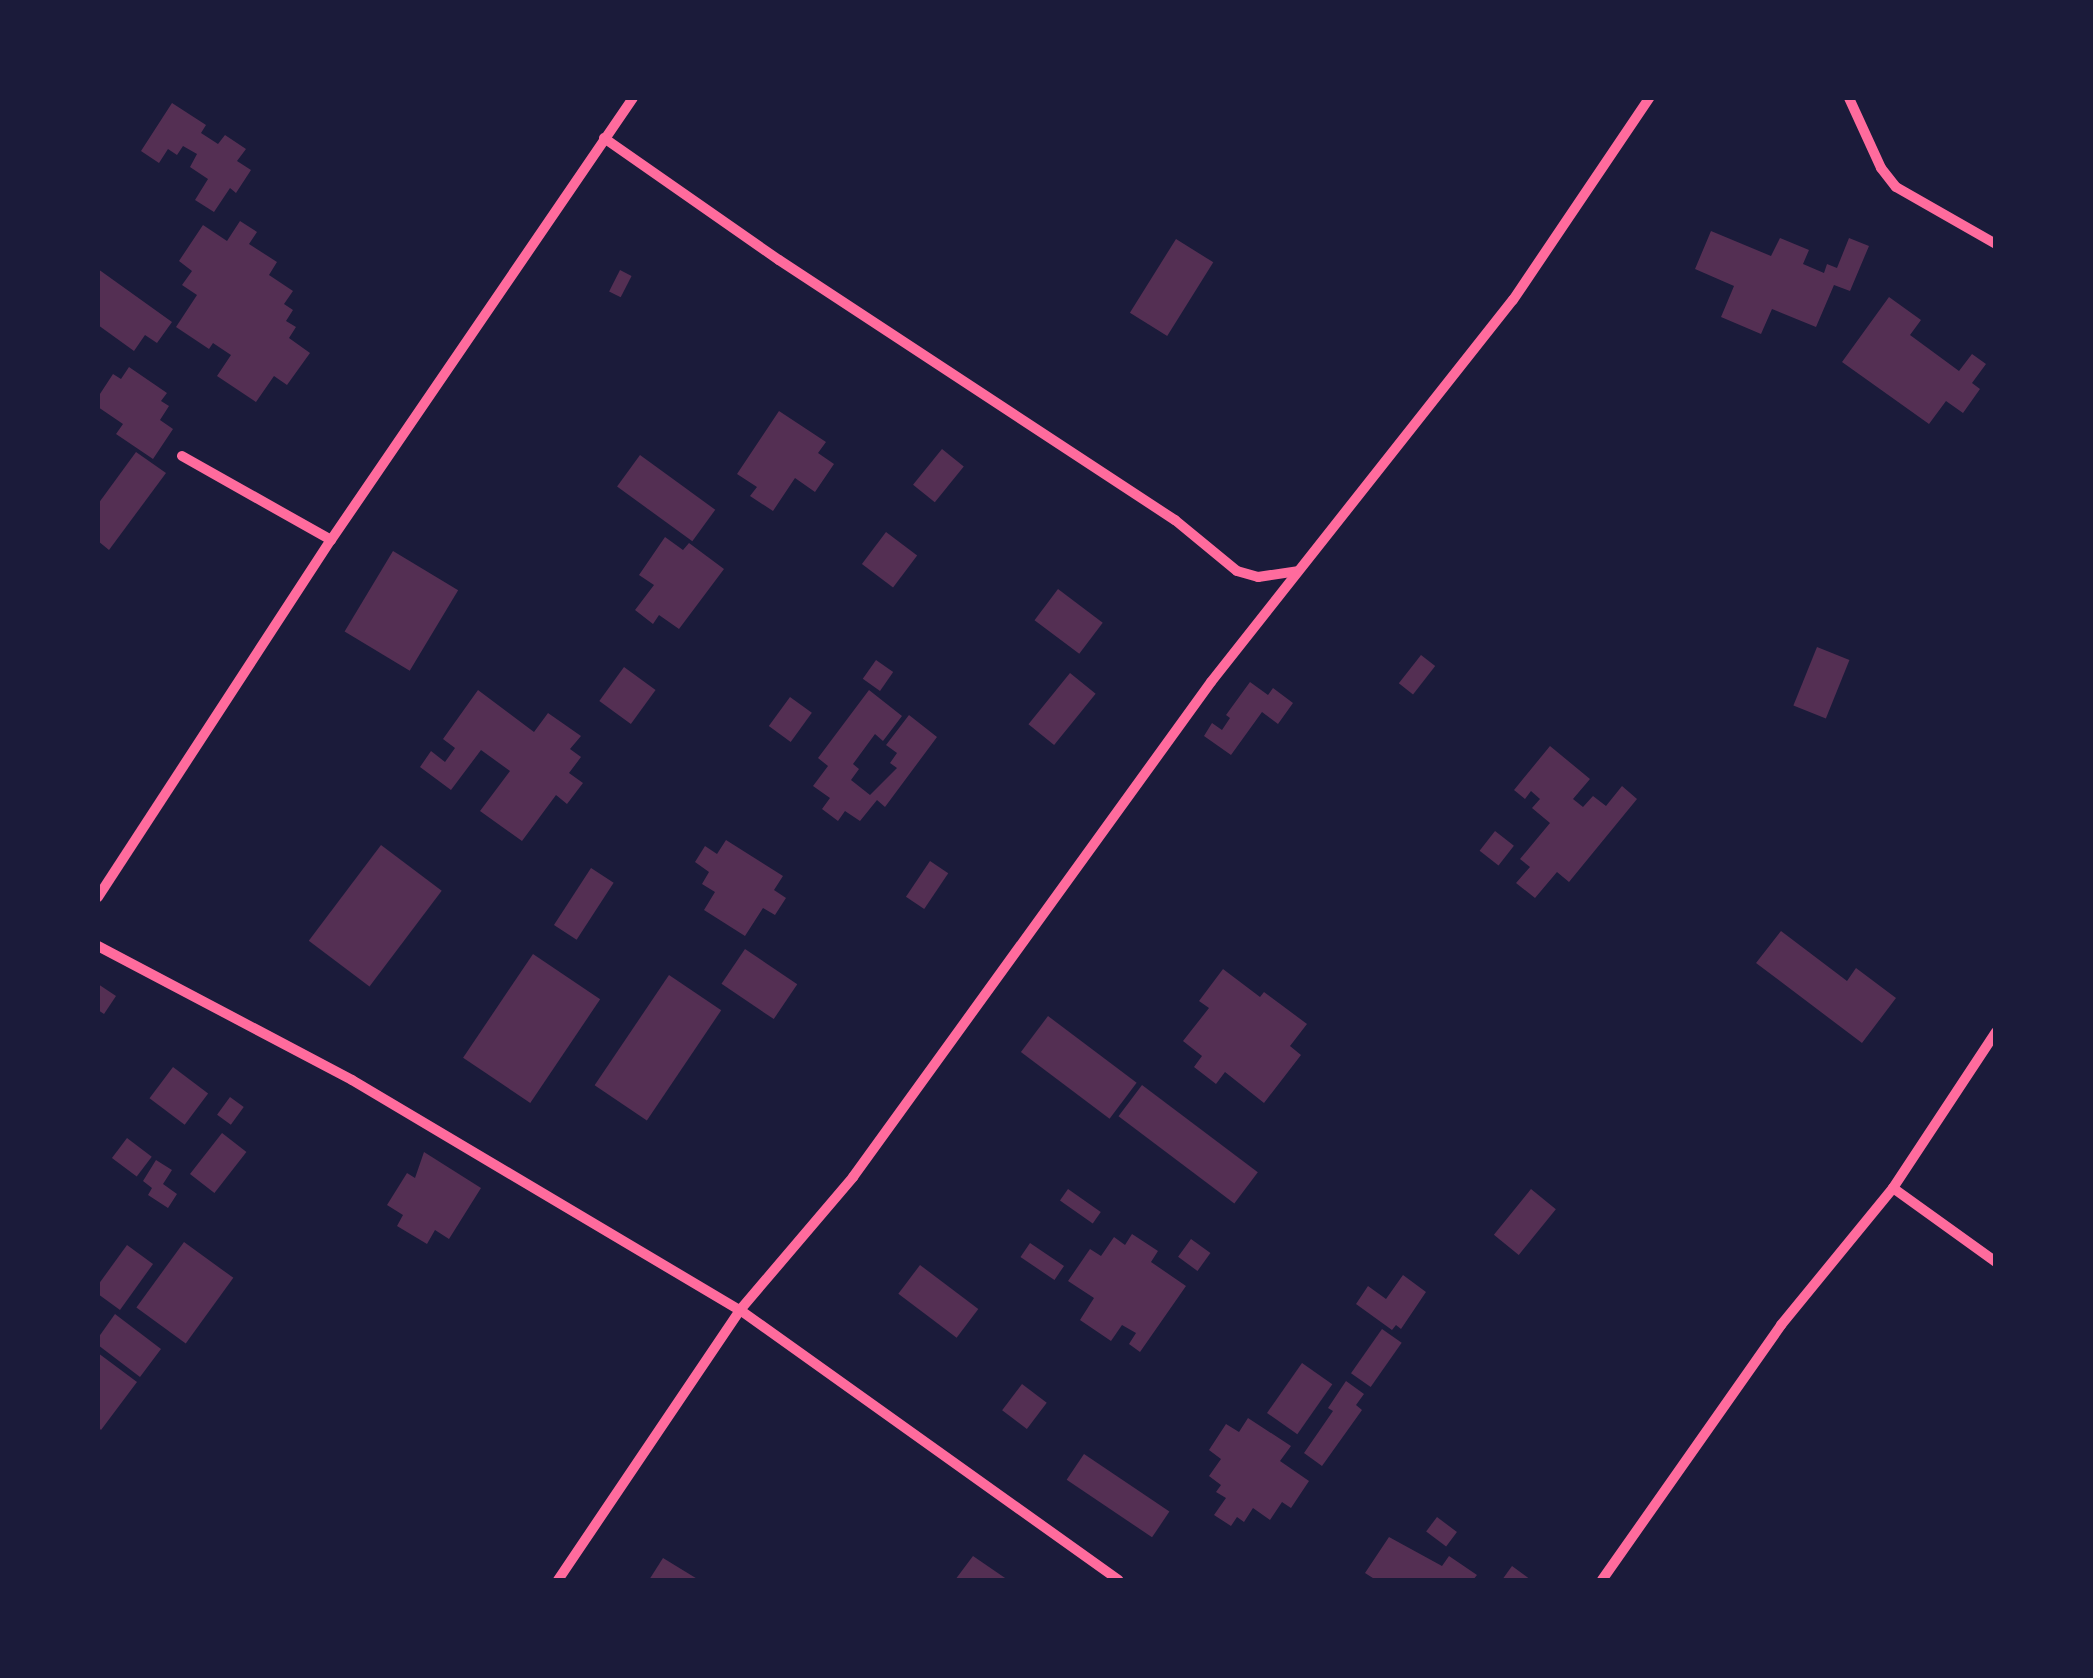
<!DOCTYPE html>
<style>
body{margin:0}
#map{position:relative;width:2093px;height:1678px;overflow:hidden;background:#1b1b3a;font-family:Raleway,sans-serif}
div>[style]{position:absolute}
.building>*{inset:0;background:#542f53;transform-origin:0 0}
.minor>*{height:10px;margin:-5px;padding:0 5px;transform-origin:5px;border-radius:5px;background:#ff6b9d}
span{translate:-50% -50%;white-space:nowrap;text-align:center;line-height:1.15;-webkit-text-stroke:9px #1b1b3a;paint-order:stroke}
.frame{position:absolute;inset:0;border:100px solid #1b1b3a;pointer-events:none}
</style>
<div id="map">
<div class="building">
<i style="clip-path:polygon(172px 103px,206px 125px,201px 133px,218px 144px,225px 135px,246px 149px,237px 161px,251px 170px,236px 193px,230px 188px,214px 212px,195px 200px,208px 179px,190px 167px,197px 154px,183px 146px,177px 155px,168px 149px,159px 163px,141px 151px)"></i>
<i style="clip-path:polygon(240px 221px,257px 232px,249px 244px,277px 262px,269px 275px,293px 291px,284px 304px,293px 310px,286px 321px,296px 327px,289px 338px,310px 353px,287px 385px,274px 376px,256px 402px,217px 376px,231px 355px,213px 343px,209px 349px,176px 327px,197px 295px,182px 285px,192px 271px,179px 261px,203px 225px,227px 241px)"></i>
<i style="clip-path:polygon(1711px 231px,1771px 256px,1780px 238px,1809px 250px,1803px 264px,1824px 273px,1827px 264px,1837px 268px,1849px 238px,1869px 246px,1850px 291px,1834px 285px,1816px 327px,1772px 309px,1761px 334px,1721px 317px,1734px 286px,1695px 269px)"></i>
<i style="left:1176px;top:239px;width:44px;height:87px;rotate:32deg"></i>
<i style="clip-path:polygon(98px 269px,172px 322px,157px 343px,145px 335px,134px 351px,98px 325px)"></i>
<i style="left:620px;top:270px;width:13px;height:24px;rotate:27deg"></i>
<i style="clip-path:polygon(1889px 297px,1921px 320px,1910px 335px,1959px 371px,1972px 354px,1986px 364px,1972px 383px,1980px 389px,1963px 413px,1946px 401px,1929px 424px,1842px 362px)"></i>
<i style="clip-path:polygon(129px 367px,167px 393px,161px 401px,169px 406px,160px 420px,173px 429px,153px 459px,116px 434px,123px 424px,98px 407px,98px 397px,113px 374px,121px 379px)"></i>
<i style="clip-path:polygon(779px 411px,826px 442px,818px 453px,834px 464px,815px 492px,795px 478px,773px 511px,750px 496px,757px 487px,737px 474px)"></i>
<i style="left:942px;top:449px;width:28px;height:46px;rotate:39deg"></i>
<i style="clip-path:polygon(136px 452px,166px 473px,109px 550px,98px 541px,98px 504px)"></i>
<i style="left:640px;top:455px;width:93px;height:39px;rotate:36deg"></i>
<i style="left:886px;top:532px;width:39px;height:40px;rotate:37deg"></i>
<i style="clip-path:polygon(665px 537px,683px 550px,689px 543px,724px 569px,679px 629px,659px 615px,653px 624px,635px 610px,654px 585px,639px 575px)"></i>
<i style="left:393px;top:551px;width:76px;height:94px;rotate:31deg"></i>
<i style="left:1058px;top:589px;width:56px;height:39px;rotate:37deg"></i>
<i style="left:1817px;top:647px;width:35px;height:63px;rotate:22deg"></i>
<i style="left:1421px;top:655px;width:18px;height:36px;rotate:38deg"></i>
<i style="left:876px;top:660px;width:21px;height:23px;rotate:35deg"></i>
<i style="left:624px;top:667px;width:39px;height:42px;rotate:36deg"></i>
<i style="left:1070px;top:673px;width:33px;height:66px;rotate:39deg"></i>
<i style="clip-path:polygon(1250px 682px,1268px 695px,1273px 688px,1293px 703px,1278px 724px,1262px 712px,1231px 755px,1204px 736px,1212px 723px,1222px 730px,1230px 718px,1226px 715px)"></i>
<i style="clip-path:polygon(478px 690px,534px 732px,548px 713px,581px 736px,570px 749px,581px 757px,569px 773px,583px 783px,567px 804px,556px 795px,522px 841px,480px 811px,510px 771px,481px 750px,451px 790px,420px 767px,431px 751px,445px 762px,455px 748px,443px 739px)"></i>
<i style="clip-path:polygon(869px 690px,902px 716px,883px 741px,875px 734px,853px 764px,859px 769px,851px 780px,870px 795px,897px 768px,890px 763px,897px 753px,886px 745px,909px 715px,937px 737px,885px 807px,877px 800px,860px 821px,845px 811px,838px 821px,822px 809px,830px 798px,813px 786px,828px 766px,818px 758px)"></i>
<i style="left:790px;top:697px;width:27px;height:36px;rotate:36deg"></i>
<i style="clip-path:polygon(1550px 746px,1590px 779px,1573px 799px,1583px 807px,1593px 796px,1606px 806px,1622px 786px,1637px 799px,1569px 882px,1557px 872px,1535px 898px,1516px 883px,1530px 867px,1520px 859px,1550px 823px,1532px 808px,1540px 799px,1531px 791px,1525px 799px,1514px 790px)"></i>
<i style="left:1495px;top:831px;width:24px;height:25px;rotate:38deg"></i>
<i style="clip-path:polygon(726px 840px,783px 876px,774px 890px,786px 898px,775px 915px,763px 908px,745px 936px,704px 910px,715px 892px,702px 884px,709px 872px,695px 862px,705px 846px,717px 854px)"></i>
<i style="left:381px;top:845px;width:76px;height:120px;rotate:37deg"></i>
<i style="left:930px;top:861px;width:22px;height:43px;rotate:34deg"></i>
<i style="left:591px;top:868px;width:27px;height:68px;rotate:33deg"></i>
<i style="clip-path:polygon(1781px 931px,1847px 981px,1856px 968px,1896px 998px,1862px 1043px,1756px 963px)"></i>
<i style="left:745px;top:949px;width:63px;height:42px;rotate:34deg"></i>
<i style="left:533px;top:954px;width:81px;height:125px;rotate:34deg"></i>
<i style="clip-path:polygon(1223px 969px,1260px 997px,1264px 992px,1307px 1024px,1290px 1046px,1301px 1055px,1264px 1103px,1225px 1072px,1216px 1084px,1194px 1067px,1202px 1056px,1183px 1041px,1209px 1008px,1199px 1001px)"></i>
<i style="left:669px;top:975px;width:63px;height:133px;rotate:34deg"></i>
<i style="clip-path:polygon(98px 984px,116px 996px,104px 1014px,98px 1010px)"></i>
<i style="left:1048px;top:1016px;width:111px;height:45px;rotate:37deg"></i>
<i style="left:173px;top:1067px;width:44px;height:39px;rotate:37deg"></i>
<i style="left:1142px;top:1085px;width:145px;height:39px;rotate:37deg"></i>
<i style="left:230px;top:1097px;width:17px;height:22px;rotate:36deg"></i>
<i style="left:222px;top:1133px;width:31px;height:52px;rotate:38deg"></i>
<i style="left:127px;top:1138px;width:31px;height:25px;rotate:37deg"></i>
<i style="clip-path:polygon(424px 1152px,481px 1188px,449px 1239px,435px 1230px,427px 1244px,397px 1226px,403px 1215px,387px 1205px,407px 1173px,415px 1178px)"></i>
<i style="clip-path:polygon(156px 1160px,172px 1170px,163px 1184px,177px 1194px,168px 1208px,148px 1195px,152px 1188px,143px 1181px)"></i>
<i style="left:1068px;top:1189px;width:40px;height:14px;rotate:35deg"></i>
<i style="left:1531px;top:1189px;width:32px;height:59px;rotate:39deg"></i>
<i style="clip-path:polygon(1132px 1234px,1158px 1251px,1151px 1262px,1186px 1286px,1140px 1352px,1129px 1344px,1136px 1333px,1122px 1325px,1111px 1341px,1080px 1320px,1094px 1298px,1068px 1281px,1090px 1249px,1101px 1256px,1114px 1237px,1125px 1245px)"></i>
<i style="left:1191px;top:1239px;width:24px;height:22px;rotate:36deg"></i>
<i style="left:184px;top:1242px;width:61px;height:81px;rotate:36deg"></i>
<i style="left:1030px;top:1243px;width:41px;height:17px;rotate:34deg"></i>
<i style="clip-path:polygon(127px 1245px,153px 1264px,120px 1310px,98px 1294px,98px 1285px)"></i>
<i style="left:920px;top:1265px;width:73px;height:36px;rotate:37deg"></i>
<i style="clip-path:polygon(1403px 1275px,1426px 1292px,1401px 1329px,1396px 1325px,1392px 1330px,1356px 1304px,1368px 1286px,1386px 1299px)"></i>
<i style="clip-path:polygon(115px 1314px,161px 1349px,140px 1377px,98px 1345px,98px 1338px)"></i>
<i style="left:1382px;top:1329px;width:24px;height:54px;rotate:35deg"></i>
<i style="clip-path:polygon(98px 1353px,137px 1382px,101px 1430px,98px 1427px)"></i>
<i style="left:1302px;top:1363px;width:37px;height:61px;rotate:35deg"></i>
<i style="clip-path:polygon(1346px 1381px,1364px 1394px,1356px 1405px,1362px 1410px,1322px 1466px,1304px 1453px,1333px 1411px,1328px 1408px)"></i>
<i style="left:1022px;top:1384px;width:31px;height:33px;rotate:37deg"></i>
<i style="clip-path:polygon(1248px 1418px,1291px 1446px,1280px 1461px,1309px 1481px,1291px 1508px,1282px 1502px,1270px 1520px,1253px 1508px,1244px 1522px,1237px 1517px,1231px 1526px,1214px 1515px,1226px 1498px,1216px 1492px,1221px 1485px,1209px 1476px,1221px 1459px,1209px 1450px,1226px 1424px,1239px 1432px)"></i>
<i style="left:1084px;top:1454px;width:103px;height:31px;rotate:34deg"></i>
<i style="left:1437px;top:1517px;width:25px;height:18px;rotate:37deg"></i>
<i style="clip-path:polygon(1389px 1537px,1442px 1566px,1449px 1556px,1477px 1575px,1473px 1580px,1376px 1580px,1365px 1573px)"></i>
<i style="clip-path:polygon(973px 1556px,1008px 1580px,955px 1580px)"></i>
<i style="clip-path:polygon(663px 1558px,699px 1580px,649px 1580px)"></i>
<i style="clip-path:polygon(1512px 1566px,1531px 1580px,1502px 1580px)"></i>
</div>
<div class="minor">
<i style="left:1849px;top:98px;width:77px;rotate:65.4deg"></i>
<i style="left:1881px;top:168px;width:24px;rotate:52deg"></i>
<i style="left:1896px;top:187px;width:115px;rotate:29.7deg"></i>
<i style="left:604px;top:138px;width:213px;rotate:34.9deg"></i>
<i style="left:779px;top:260px;width:474px;rotate:33.3deg"></i>
<i style="left:1175px;top:520px;width:80px;rotate:39.4deg"></i>
<i style="left:1237px;top:571px;width:22px;rotate:16deg"></i>
<i style="left:1258px;top:577px;width:40px;rotate:-8.5deg"></i>
<i style="left:182px;top:456px;width:171px;rotate:29.4deg"></i>
<i style="left:98px;top:897px;width:426px;rotate:-56.9deg"></i>
<i style="left:331px;top:540px;width:535px;rotate:-55.66deg"></i>
<i style="left:98px;top:946px;width:287px;rotate:27.8deg"></i>
<i style="left:352px;top:1080px;width:451px;rotate:30.7deg"></i>
<i style="left:740px;top:1310px;width:465px;rotate:35.5deg"></i>
<i style="left:1893px;top:1188px;width:127px;rotate:35.7deg"></i>
<i style="left:558px;top:1580px;width:326px;rotate:-56deg"></i>
<i style="left:740px;top:1310px;width:175px;rotate:-49.6deg"></i>
<i style="left:853px;top:1177px;width:611px;rotate:-54.12deg"></i>
<i style="left:1211px;top:682px;width:487px;rotate:-51.7deg"></i>
<i style="left:1513px;top:300px;width:244px;rotate:-56deg"></i>
<i style="left:1602px;top:1580px;width:312px;rotate:-54.9deg"></i>
<i style="left:1781px;top:1325px;width:177px;rotate:-50.7deg"></i>
<i style="left:1893px;top:1188px;width:187px;rotate:-56.6deg"></i>
</div>
<div class="frame"></div>
</div>
